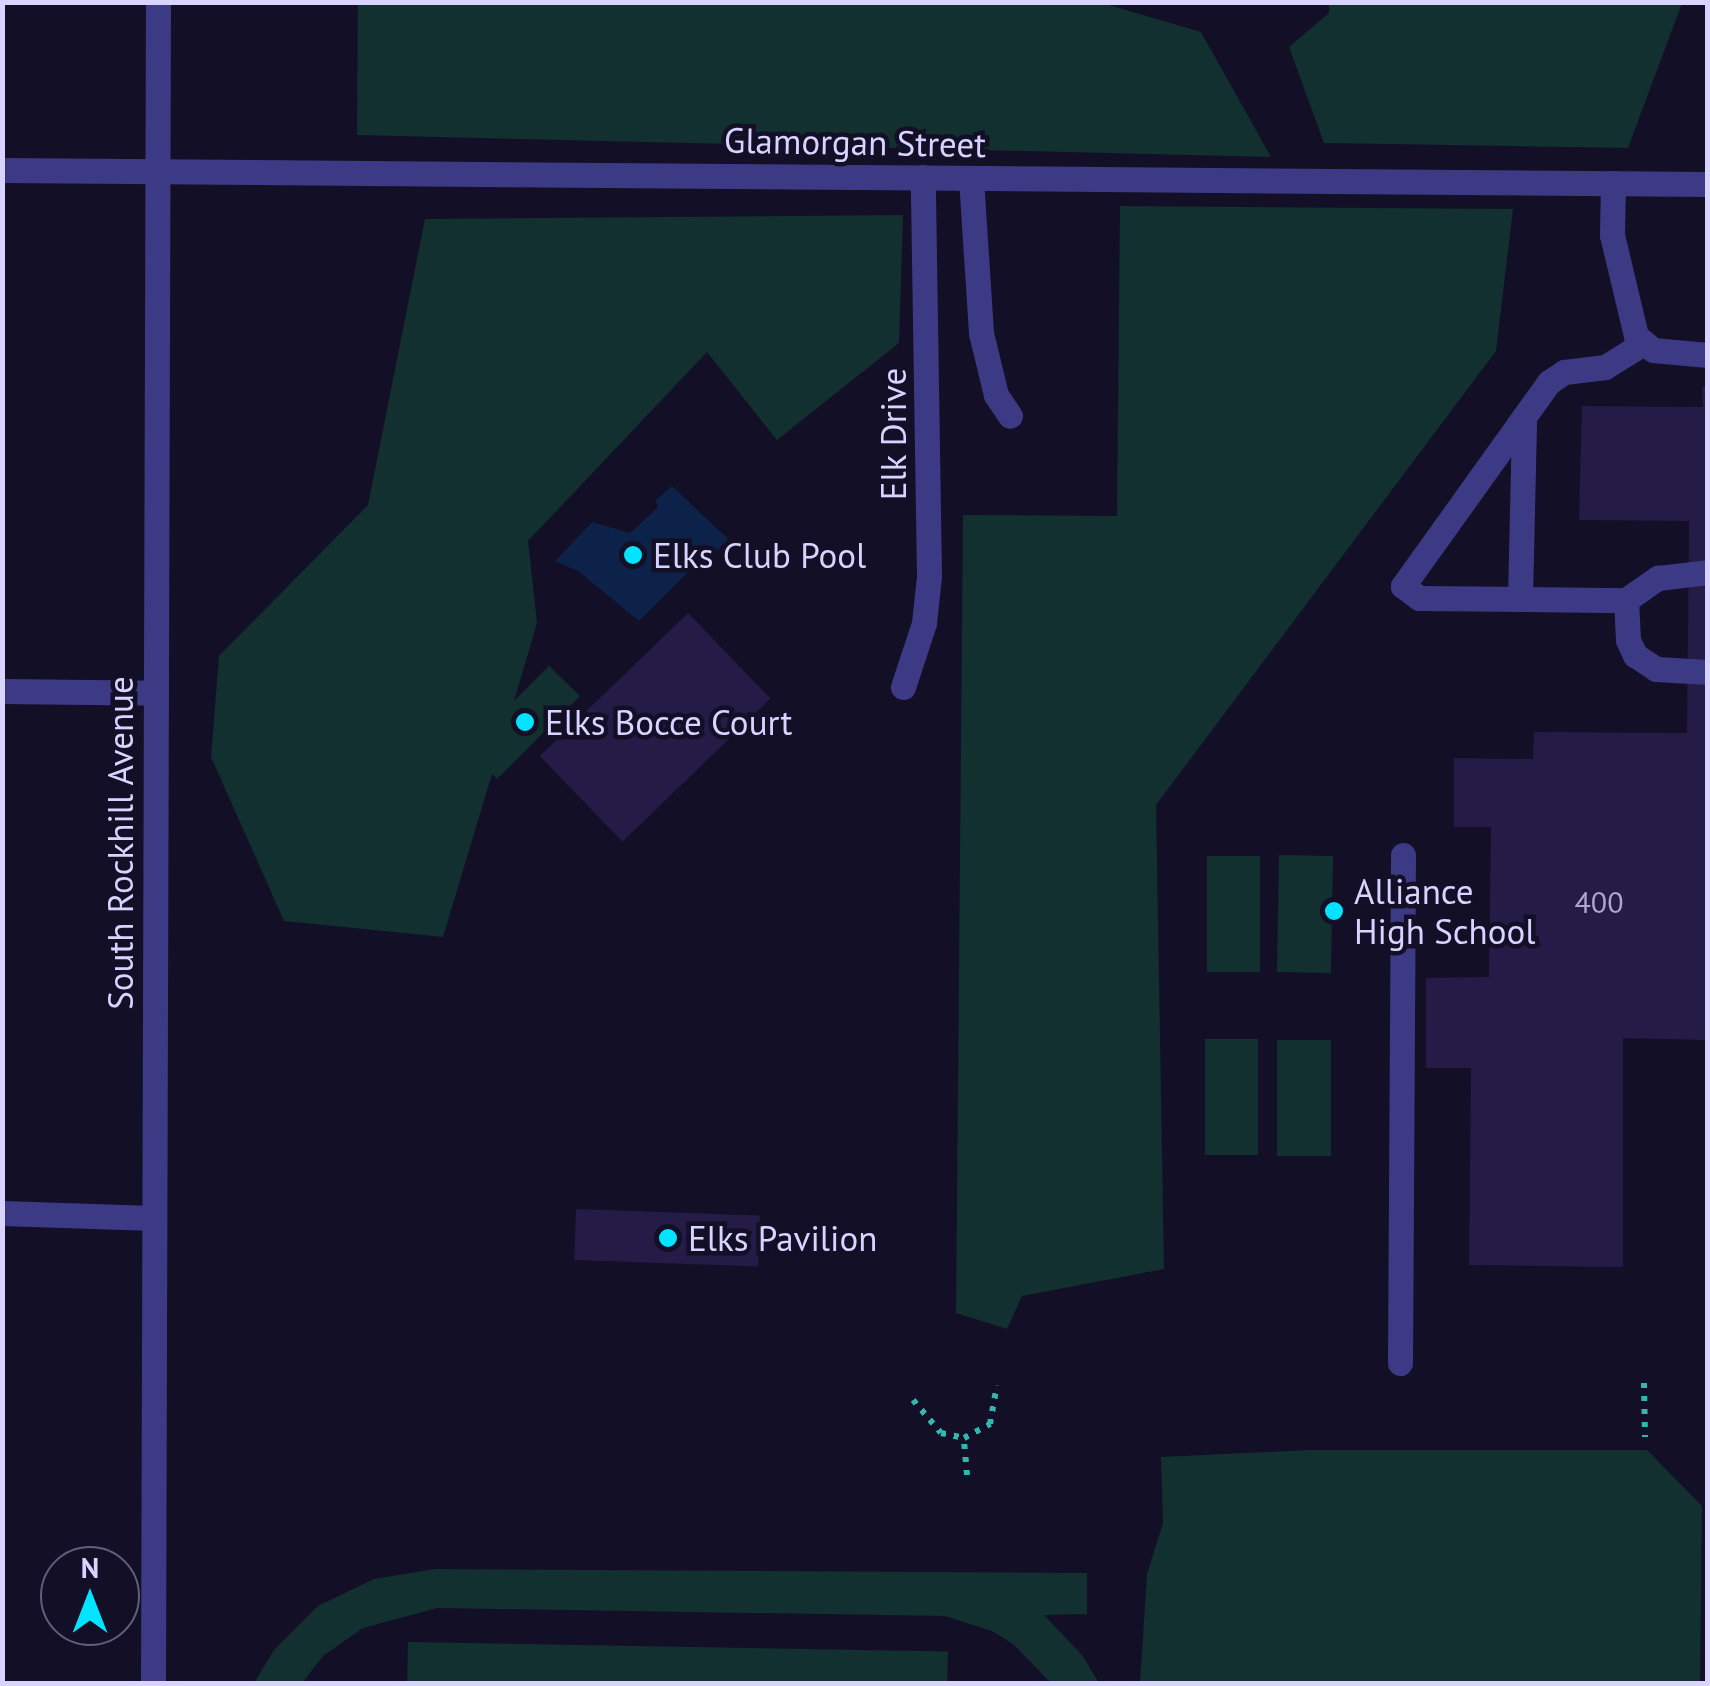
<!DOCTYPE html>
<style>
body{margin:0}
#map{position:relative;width:1710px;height:1686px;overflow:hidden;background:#130f26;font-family:"PT Sans",sans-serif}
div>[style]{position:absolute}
.green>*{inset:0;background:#12302f;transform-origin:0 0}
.water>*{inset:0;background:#0c2248}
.building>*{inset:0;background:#241b47;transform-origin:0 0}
.path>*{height:6px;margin-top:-3px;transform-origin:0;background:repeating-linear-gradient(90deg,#2fb8b0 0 5px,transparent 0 13px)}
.minor>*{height:25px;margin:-12.5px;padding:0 12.5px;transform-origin:12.5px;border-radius:12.5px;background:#3d3a85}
.dots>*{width:28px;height:28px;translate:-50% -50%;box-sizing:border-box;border:5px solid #130f26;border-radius:50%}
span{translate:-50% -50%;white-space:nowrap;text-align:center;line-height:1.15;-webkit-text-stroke:9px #130f26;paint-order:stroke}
.number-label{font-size:30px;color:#aca6d1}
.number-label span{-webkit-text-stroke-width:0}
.street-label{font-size:35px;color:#d9d4ff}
.poi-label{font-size:35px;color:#d9d4ff}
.left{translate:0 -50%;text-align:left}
.frame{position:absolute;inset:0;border:5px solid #d9d4ff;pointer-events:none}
.north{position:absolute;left:40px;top:1546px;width:100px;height:100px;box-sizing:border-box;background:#130f26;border:2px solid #625e7d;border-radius:50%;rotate:0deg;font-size:28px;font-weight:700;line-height:40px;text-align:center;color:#d9d4ff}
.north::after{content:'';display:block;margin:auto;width:35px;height:45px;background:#00e5ff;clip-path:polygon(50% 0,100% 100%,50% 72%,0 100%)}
</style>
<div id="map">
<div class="green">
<i style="clip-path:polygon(1102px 3px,1201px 32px,1271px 157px,357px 135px,358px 3px)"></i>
<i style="clip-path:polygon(1329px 3px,1329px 2px,1682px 3px,1628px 148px,1324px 143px,1289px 47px,1329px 13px)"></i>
<i style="clip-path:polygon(1120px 206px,1513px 209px,1496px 351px,1156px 805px,1164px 1269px,1022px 1296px,1007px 1329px,956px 1313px,963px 515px,1117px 516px)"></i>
<i style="clip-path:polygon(903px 215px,899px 343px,777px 440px,707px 352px,528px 541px,537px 623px,514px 701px,549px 666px,580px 696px,497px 779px,492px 774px,443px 937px,284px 921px,211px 757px,219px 656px,368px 505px,425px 219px)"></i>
<i style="left:1279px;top:855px;width:54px;height:117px;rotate:1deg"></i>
<i style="left:1207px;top:856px;width:53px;height:116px"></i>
<i style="left:1205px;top:1039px;width:53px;height:116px"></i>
<i style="left:1277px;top:1040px;width:54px;height:116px"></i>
<i style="clip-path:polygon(1310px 1450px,1647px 1450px,1702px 1506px,1700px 1683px,1140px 1683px,1147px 1574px,1163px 1523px,1161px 1457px)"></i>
<i style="clip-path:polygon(435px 1569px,1087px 1573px,1087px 1614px,1044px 1615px,1082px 1655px,1099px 1683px,1051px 1683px,1013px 1644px,992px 1631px,945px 1616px,437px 1608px,363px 1628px,323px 1656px,302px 1683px,254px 1683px,274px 1650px,318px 1606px,374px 1579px)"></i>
<i style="left:408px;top:1642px;width:540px;height:41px;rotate:1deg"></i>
</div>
<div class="water">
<i style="clip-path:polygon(672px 486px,728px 539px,711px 557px,706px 554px,639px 621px,578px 571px,555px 561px,592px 522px,630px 533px,658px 507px,655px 501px)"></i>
</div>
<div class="building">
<i style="clip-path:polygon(1702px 387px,1708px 387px,1708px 1040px,1623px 1038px,1623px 1267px,1469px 1265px,1471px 1068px,1426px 1068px,1426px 978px,1489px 977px,1491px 827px,1454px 827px,1454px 758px,1533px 759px,1534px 732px,1687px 733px,1689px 521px,1579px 520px,1582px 406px,1703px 407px)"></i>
<i style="left:688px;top:613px;width:119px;height:206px;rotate:46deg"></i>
<i style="left:576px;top:1209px;width:184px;height:51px;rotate:2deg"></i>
</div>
<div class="path">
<i style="left:1644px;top:1383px;width:54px;rotate:88.9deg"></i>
<i style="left:913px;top:1400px;width:43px;rotate:49.7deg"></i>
<i style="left:941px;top:1433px;width:24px;rotate:12deg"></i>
<i style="left:967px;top:1475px;width:37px;rotate:-95deg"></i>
<i style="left:964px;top:1438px;width:30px;rotate:-28deg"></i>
<i style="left:990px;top:1424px;width:39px;rotate:-80deg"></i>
</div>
<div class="minor">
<i style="left:2px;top:170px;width:1706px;rotate:0.47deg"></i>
<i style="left:971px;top:178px;width:155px;rotate:86.3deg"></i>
<i style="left:981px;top:333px;width:64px;rotate:76.4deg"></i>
<i style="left:996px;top:395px;width:25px;rotate:56deg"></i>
<i style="left:1613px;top:183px;width:52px;rotate:91.1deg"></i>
<i style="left:1612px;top:235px;width:104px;rotate:76.6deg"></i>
<i style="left:1636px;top:336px;width:22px;rotate:39deg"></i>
<i style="left:1653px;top:350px;width:55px;rotate:5.2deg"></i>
<i style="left:1642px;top:344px;width:44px;rotate:148.1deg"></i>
<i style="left:1605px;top:367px;width:41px;rotate:173deg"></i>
<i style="left:1564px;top:372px;width:18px;rotate:146deg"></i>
<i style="left:1549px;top:382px;width:251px;rotate:125.6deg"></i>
<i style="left:1403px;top:586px;width:20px;rotate:37deg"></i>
<i style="left:1419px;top:598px;width:207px;rotate:0.6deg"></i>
<i style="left:1626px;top:600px;width:39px;rotate:-35deg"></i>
<i style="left:1658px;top:578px;width:50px;rotate:-6.8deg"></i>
<i style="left:1520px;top:599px;width:182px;rotate:-88.7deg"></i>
<i style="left:1626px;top:600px;width:40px;rotate:87.1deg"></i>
<i style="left:1628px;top:640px;width:17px;rotate:65deg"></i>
<i style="left:1635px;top:655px;width:25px;rotate:34deg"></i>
<i style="left:1656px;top:669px;width:52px;rotate:3.3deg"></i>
<i style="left:903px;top:687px;width:67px;rotate:-71.8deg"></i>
<i style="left:924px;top:623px;width:47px;rotate:-83.9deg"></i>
<i style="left:929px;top:576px;width:399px;rotate:-90.9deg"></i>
<i style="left:2px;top:691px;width:153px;rotate:0.7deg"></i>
<i style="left:2px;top:1213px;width:152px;rotate:1.9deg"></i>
<i style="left:1400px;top:1363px;width:508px;rotate:-89.66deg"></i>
<i style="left:153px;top:1684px;width:1682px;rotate:-89.83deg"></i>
</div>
<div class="dots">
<i style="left:633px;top:555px;background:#00e5ff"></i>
<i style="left:525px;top:722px;background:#00e5ff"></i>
<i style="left:1334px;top:911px;background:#00e5ff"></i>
<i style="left:668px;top:1238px;background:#00e5ff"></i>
</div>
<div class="number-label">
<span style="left:1599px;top:902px">400</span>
</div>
<div class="street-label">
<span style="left:855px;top:142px;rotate:1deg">Glamorgan Street</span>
<span style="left:893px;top:434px;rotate:-90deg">Elk Drive</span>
<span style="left:120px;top:843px;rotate:-90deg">South Rockhill Avenue</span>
</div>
<div class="poi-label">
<span class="left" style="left:653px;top:555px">Elks Club Pool</span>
<span class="left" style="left:545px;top:722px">Elks Bocce Court</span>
<span class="left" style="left:1354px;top:911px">Alliance<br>High School</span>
<span class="left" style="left:688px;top:1238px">Elks Pavilion</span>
</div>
<div class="frame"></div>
<div class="north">N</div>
</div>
